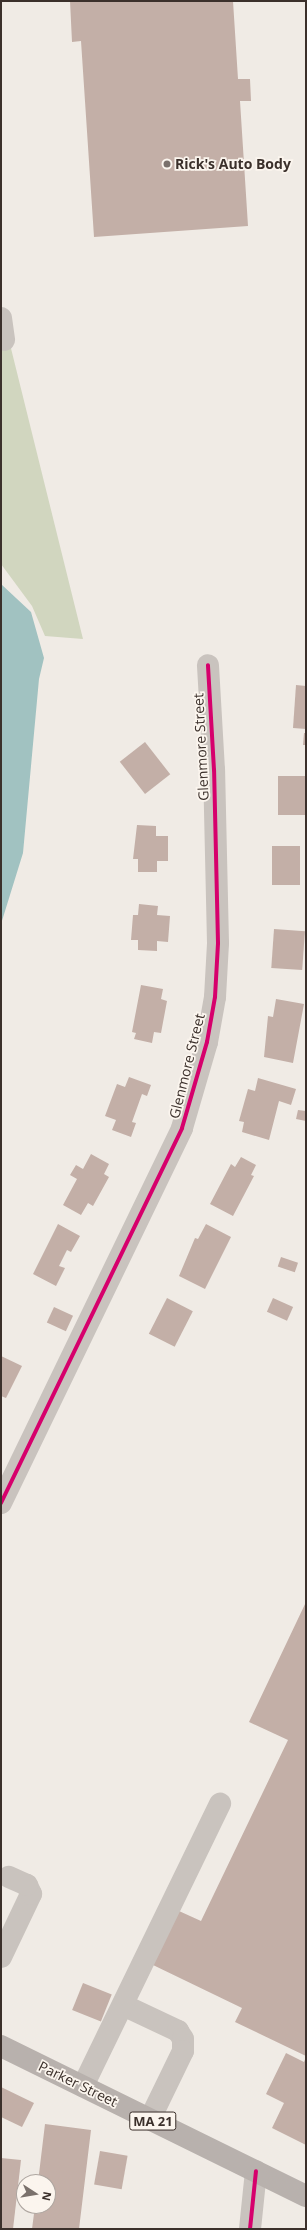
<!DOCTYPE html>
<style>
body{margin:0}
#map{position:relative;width:307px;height:2230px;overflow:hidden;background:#f0ebe5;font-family:"Open Sans",sans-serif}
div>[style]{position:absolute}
.green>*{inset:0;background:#d1d6bf}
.water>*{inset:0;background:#a1c2c1}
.building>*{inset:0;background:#c3afa7;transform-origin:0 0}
.minor>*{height:22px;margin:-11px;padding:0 11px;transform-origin:11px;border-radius:11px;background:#c9c3be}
.major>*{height:22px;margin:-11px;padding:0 11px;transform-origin:11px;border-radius:11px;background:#b8b1ad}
.cycleway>*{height:4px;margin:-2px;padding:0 2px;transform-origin:2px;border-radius:2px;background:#d6006c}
.dots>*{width:11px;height:11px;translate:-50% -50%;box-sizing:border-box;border:2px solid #fbf5ee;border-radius:50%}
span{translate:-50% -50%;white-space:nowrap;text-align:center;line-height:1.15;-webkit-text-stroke:3.5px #fbf5ee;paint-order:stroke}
.shield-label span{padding:1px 3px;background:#fbf5ee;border:1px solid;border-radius:3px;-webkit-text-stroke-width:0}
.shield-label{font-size:13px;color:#3b302b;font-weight:700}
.poi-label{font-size:14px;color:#3b302b;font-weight:700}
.left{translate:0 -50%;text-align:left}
.street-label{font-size:14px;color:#3b302b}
.frame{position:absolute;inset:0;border:2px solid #3b302b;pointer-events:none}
.north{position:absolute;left:16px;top:2174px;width:40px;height:40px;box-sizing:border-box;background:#fbf5ee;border:1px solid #aea6a0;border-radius:50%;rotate:102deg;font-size:11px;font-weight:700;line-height:16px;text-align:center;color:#3b302b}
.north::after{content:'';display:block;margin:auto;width:14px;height:18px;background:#7a716c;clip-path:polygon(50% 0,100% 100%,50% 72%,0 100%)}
</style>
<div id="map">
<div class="green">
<i style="clip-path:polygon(1px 308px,83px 639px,45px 636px,32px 606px,1px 564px)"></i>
</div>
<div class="water">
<i style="clip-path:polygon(1px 584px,31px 612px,44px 658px,39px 679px,23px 853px,1px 924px)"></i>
</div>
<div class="building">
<i style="clip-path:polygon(70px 1px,233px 1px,238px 79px,250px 79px,251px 101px,240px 101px,248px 226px,94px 237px,81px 41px,72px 42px)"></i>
<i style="clip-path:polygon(296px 685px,306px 686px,306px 729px,293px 728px)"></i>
<i style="clip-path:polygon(304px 733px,306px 733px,306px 745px,303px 745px)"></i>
<i style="left:145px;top:742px;width:41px;height:32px;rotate:52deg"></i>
<i style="left:278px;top:776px;width:28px;height:39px"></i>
<i style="clip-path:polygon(137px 825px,156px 826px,156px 836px,168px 836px,168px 861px,157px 861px,157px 872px,138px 872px,138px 859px,133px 859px)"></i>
<i style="left:272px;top:846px;width:28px;height:39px"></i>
<i style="clip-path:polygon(139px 904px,158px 906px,157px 915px,170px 916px,168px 942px,157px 941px,157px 951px,138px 950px,138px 940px,131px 940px,133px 915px,138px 915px)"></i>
<i style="left:274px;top:929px;width:31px;height:39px;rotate:4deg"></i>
<i style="clip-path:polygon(141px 985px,163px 989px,161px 999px,167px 1001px,161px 1033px,154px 1032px,152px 1043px,134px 1039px,136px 1033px,132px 1032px)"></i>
<i style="clip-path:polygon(276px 999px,304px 1004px,293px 1063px,264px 1057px,268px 1016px,273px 1017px)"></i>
<i style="clip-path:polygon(129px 1077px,151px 1085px,147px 1096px,142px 1094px,132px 1122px,136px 1123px,131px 1137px,112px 1130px,116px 1120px,105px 1116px,117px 1084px,125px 1087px)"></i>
<i style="clip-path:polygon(258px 1078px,296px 1089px,291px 1105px,279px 1101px,269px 1140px,242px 1132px,244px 1122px,239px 1121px,248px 1089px,255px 1091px)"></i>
<i style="clip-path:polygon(298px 1110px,306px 1111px,306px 1121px,296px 1119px)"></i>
<i style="clip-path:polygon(91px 1154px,109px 1164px,104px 1174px,109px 1177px,93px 1206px,88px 1203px,81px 1215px,63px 1205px,77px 1179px,70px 1175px,76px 1165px,83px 1169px)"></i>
<i style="clip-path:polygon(241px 1157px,256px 1165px,251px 1175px,254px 1176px,233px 1216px,210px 1204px,231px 1164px,235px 1167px)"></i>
<i style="clip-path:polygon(58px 1224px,80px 1236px,71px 1252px,67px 1250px,59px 1266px,65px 1268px,56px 1286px,33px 1274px)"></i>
<i style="clip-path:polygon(206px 1224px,231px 1237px,205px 1289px,179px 1276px,195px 1238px,198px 1239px)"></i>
<i style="left:281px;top:1257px;width:18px;height:10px;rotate:19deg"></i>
<i style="left:167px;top:1298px;width:29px;height:40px;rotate:27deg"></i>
<i style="left:273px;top:1298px;width:22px;height:15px;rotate:24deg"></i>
<i style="left:54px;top:1307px;width:21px;height:17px;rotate:25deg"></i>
<i style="clip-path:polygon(1px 1356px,22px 1366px,6px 1398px,1px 1396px)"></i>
<i style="clip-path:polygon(306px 1602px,306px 2056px,235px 2022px,242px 2008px,153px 1965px,179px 1911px,201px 1921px,288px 1740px,249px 1722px)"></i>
<i style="left:83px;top:1983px;width:31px;height:29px;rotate:22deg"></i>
<i style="clip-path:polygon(286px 2053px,304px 2062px,306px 2057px,306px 2145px,272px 2128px,284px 2103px,266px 2094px)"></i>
<i style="clip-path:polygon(1px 2087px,34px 2103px,22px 2127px,1px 2117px)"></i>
<i style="clip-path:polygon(45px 2124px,91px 2130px,79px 2229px,32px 2229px,35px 2206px,48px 2206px,48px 2182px,38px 2182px)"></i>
<i style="left:100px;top:2151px;width:28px;height:34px;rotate:10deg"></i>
<i style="clip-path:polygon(1px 2158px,21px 2160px,13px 2229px,1px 2229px)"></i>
</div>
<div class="minor">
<i style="left:1px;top:318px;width:22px;rotate:82deg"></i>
<i style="left:1px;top:1503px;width:416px;rotate:-64.2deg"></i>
<i style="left:182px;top:1128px;width:90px;rotate:-73.8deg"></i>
<i style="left:207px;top:1042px;width:46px;rotate:-79.9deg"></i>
<i style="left:215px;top:997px;width:54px;rotate:-86.8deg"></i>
<i style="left:218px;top:943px;width:173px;rotate:-91.3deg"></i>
<i style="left:214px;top:770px;width:105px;rotate:-93.3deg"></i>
<i style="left:1px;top:1957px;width:70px;rotate:-64.5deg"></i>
<i style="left:31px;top:1894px;width:10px;rotate:-114deg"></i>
<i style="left:27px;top:1885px;width:20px;rotate:-156deg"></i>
<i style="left:123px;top:2005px;width:61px;rotate:25.3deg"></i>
<i style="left:178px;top:2031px;width:9px;rotate:58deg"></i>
<i style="left:183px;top:2039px;width:12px;rotate:90deg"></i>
<i style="left:183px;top:2051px;width:76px;rotate:115.9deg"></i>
<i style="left:83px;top:2086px;width:314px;rotate:-64.1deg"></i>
<i style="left:250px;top:2229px;width:58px;rotate:-84.1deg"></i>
</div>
<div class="major">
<i style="left:1px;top:2046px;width:340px;rotate:26.2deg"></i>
</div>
<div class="cycleway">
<i style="left:1px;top:1503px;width:416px;rotate:-64.2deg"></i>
<i style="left:182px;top:1128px;width:90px;rotate:-73.8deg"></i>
<i style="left:207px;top:1042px;width:46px;rotate:-79.9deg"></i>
<i style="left:215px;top:997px;width:54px;rotate:-86.8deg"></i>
<i style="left:218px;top:943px;width:173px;rotate:-91.3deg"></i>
<i style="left:214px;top:770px;width:105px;rotate:-93.3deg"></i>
<i style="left:250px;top:2229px;width:58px;rotate:-84.1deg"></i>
</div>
<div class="dots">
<i style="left:167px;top:164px;background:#7a716c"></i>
</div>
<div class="shield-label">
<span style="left:153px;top:2121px">MA 21</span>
</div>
<div class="poi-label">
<span class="left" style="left:175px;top:164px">Rick's Auto Body</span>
</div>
<div class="street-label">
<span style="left:201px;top:747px;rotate:-93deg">Glenmore Street</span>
<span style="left:187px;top:1066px;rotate:-76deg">Glenmore Street</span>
<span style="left:78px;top:2084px;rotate:26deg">Parker Street</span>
</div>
<div class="frame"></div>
<div class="north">N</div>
</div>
